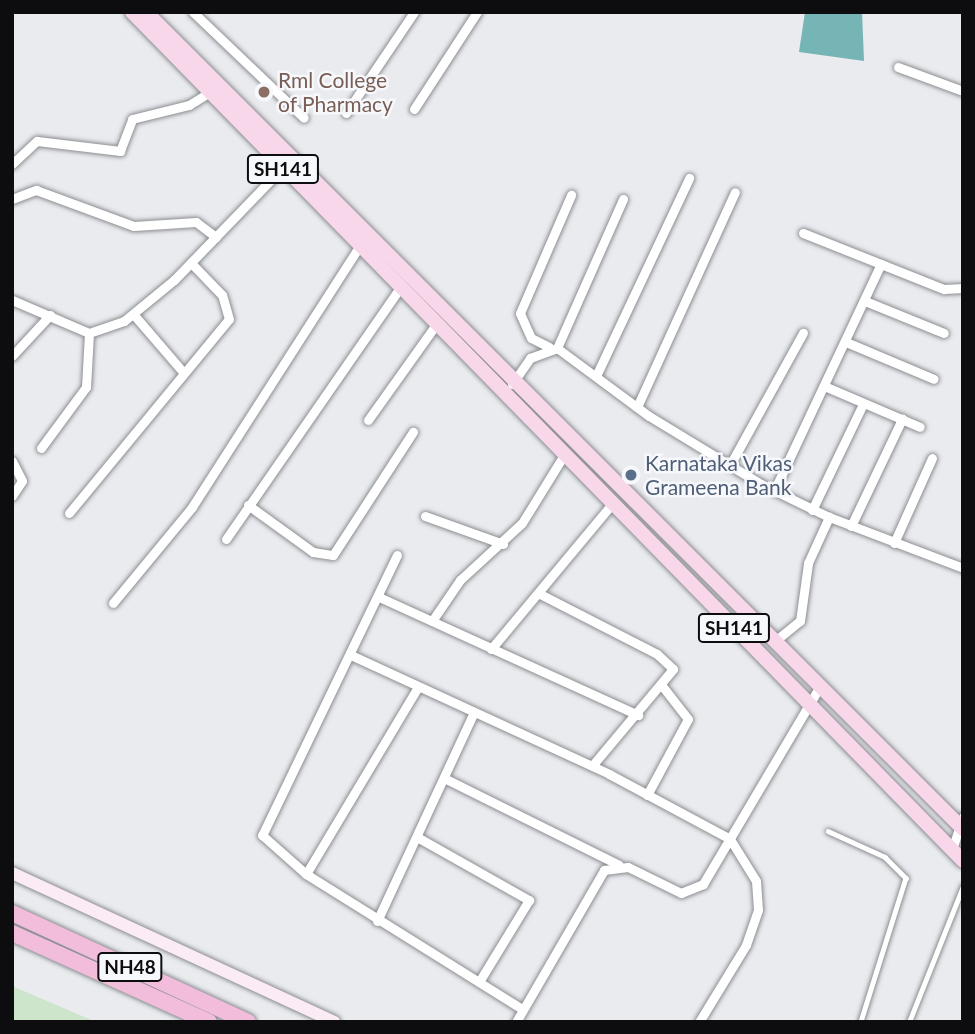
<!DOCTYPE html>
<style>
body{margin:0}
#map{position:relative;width:975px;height:1034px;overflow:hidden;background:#e9ebef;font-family:Lato,sans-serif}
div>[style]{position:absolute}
.green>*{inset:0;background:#cce5cb}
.water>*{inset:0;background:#76b5b6}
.roads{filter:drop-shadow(0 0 2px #8c8e91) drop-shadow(0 0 2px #8c8e91)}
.lane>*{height:4.5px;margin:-2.25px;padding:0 2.25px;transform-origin:2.25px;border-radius:2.25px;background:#fff}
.street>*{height:9px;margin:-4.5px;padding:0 4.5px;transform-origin:4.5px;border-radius:4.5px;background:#fff}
.secondary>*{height:12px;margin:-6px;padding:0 6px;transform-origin:6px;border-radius:6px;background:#fbebf4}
.primary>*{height:14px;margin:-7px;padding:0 7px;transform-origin:7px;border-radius:7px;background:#f7d7e9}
.highway>*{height:16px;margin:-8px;padding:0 8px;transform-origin:8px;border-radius:8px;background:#f1bdda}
.dots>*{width:19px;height:19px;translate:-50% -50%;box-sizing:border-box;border:4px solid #f7f8fc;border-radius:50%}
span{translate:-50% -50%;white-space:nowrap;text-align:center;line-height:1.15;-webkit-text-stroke:5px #f7f8fc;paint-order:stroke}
.shield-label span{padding:2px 5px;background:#f7f8fc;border:2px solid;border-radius:5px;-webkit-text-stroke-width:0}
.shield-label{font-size:19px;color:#0d0d0f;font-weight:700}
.education-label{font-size:21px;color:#785e54}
.left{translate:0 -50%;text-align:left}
.service-label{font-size:21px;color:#4e5e75}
.frame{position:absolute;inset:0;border:14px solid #0d0d0f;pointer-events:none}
</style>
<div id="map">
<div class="green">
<i style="clip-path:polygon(12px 986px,96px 1022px,12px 1022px)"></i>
</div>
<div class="water">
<i style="clip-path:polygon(805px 12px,862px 12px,864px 61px,799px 52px)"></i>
</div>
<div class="roads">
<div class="lane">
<i style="left:828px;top:831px;width:63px;rotate:24.5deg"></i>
<i style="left:885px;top:857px;width:30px;rotate:45deg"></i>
<i style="left:906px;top:878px;width:151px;rotate:107.4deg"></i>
<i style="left:909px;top:1022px;width:146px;rotate:-68.3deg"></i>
</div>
<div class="street">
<i style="left:193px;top:12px;width:153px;rotate:43.7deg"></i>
<i style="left:898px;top:67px;width:69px;rotate:20.3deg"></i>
<i style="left:414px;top:109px;width:116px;rotate:-57deg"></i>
<i style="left:346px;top:113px;width:122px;rotate:-56deg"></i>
<i style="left:12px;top:164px;width:34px;rotate:-43deg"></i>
<i style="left:37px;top:141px;width:84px;rotate:6.9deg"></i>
<i style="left:120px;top:151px;width:34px;rotate:-69deg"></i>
<i style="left:132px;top:119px;width:59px;rotate:-13.8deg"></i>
<i style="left:189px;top:105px;width:25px;rotate:-32deg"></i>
<i style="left:12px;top:199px;width:26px;rotate:-21deg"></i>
<i style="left:36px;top:190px;width:104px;rotate:20.2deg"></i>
<i style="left:134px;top:226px;width:62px;rotate:-3.7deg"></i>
<i style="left:196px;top:222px;width:25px;rotate:37deg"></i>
<i style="left:803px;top:233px;width:152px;rotate:21.7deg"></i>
<i style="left:944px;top:289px;width:19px;rotate:-3deg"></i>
<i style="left:12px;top:300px;width:84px;rotate:23.2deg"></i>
<i style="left:89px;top:333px;width:37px;rotate:-19deg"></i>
<i style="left:124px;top:321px;width:65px;rotate:-39.4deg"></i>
<i style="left:174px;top:280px;width:156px;rotate:-46deg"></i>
<i style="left:865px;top:301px;width:85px;rotate:22.1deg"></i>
<i style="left:134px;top:315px;width:75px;rotate:49.3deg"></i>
<i style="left:846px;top:342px;width:95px;rotate:22.8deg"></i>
<i style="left:549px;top:347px;width:20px;rotate:-153deg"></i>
<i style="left:531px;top:338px;width:27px;rotate:-114deg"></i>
<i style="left:520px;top:313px;width:129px;rotate:-66.6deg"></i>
<i style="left:557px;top:348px;width:163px;rotate:-66.1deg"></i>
<i style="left:12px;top:356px;width:56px;rotate:-47.2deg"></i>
<i style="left:596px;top:376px;width:219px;rotate:-64.8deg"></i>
<i style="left:512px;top:384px;width:32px;rotate:-55deg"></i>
<i style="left:530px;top:358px;width:29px;rotate:-20deg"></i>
<i style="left:557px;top:348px;width:114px;rotate:36.5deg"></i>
<i style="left:649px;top:416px;width:131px;rotate:31.3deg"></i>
<i style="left:761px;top:484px;width:76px;rotate:25.9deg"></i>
<i style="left:829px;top:517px;width:143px;rotate:20.8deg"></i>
<i style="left:824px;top:386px;width:104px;rotate:23.1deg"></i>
<i style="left:637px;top:407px;width:236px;rotate:-65.5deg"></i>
<i style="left:368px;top:420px;width:115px;rotate:-54.5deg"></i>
<i style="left:41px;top:448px;width:76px;rotate:-53.6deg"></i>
<i style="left:86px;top:387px;width:54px;rotate:-86.8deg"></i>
<i style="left:12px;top:461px;width:22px;rotate:63deg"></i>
<i style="left:22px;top:481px;width:18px;rotate:124deg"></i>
<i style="left:730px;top:465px;width:151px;rotate:-61.1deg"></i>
<i style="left:774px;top:491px;width:251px;rotate:-64.8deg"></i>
<i style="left:248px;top:505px;width:80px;rotate:35.9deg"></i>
<i style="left:313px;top:552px;width:20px;rotate:9deg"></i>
<i style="left:333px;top:555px;width:147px;rotate:-57deg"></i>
<i style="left:812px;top:510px;width:118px;rotate:-64.3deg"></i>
<i style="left:69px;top:513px;width:251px;rotate:-50.5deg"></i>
<i style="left:229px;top:319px;width:25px;rotate:-106deg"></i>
<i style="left:222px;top:295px;width:45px;rotate:-134.1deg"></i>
<i style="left:425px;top:516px;width:83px;rotate:19.7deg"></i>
<i style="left:851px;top:526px;width:119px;rotate:-64.5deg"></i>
<i style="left:226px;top:539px;width:304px;rotate:-55.3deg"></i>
<i style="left:894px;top:543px;width:93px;rotate:-65.9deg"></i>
<i style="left:397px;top:555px;width:311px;rotate:115.7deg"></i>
<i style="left:262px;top:835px;width:59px;rotate:41.6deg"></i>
<i style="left:306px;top:874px;width:255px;rotate:32deg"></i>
<i style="left:540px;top:594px;width:131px;rotate:27.1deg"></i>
<i style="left:657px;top:654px;width:22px;rotate:43deg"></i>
<i style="left:673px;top:669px;width:126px;rotate:129.9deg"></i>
<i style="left:379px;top:597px;width:285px;rotate:24.5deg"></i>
<i style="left:113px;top:603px;width:124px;rotate:-50.5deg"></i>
<i style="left:192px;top:507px;width:309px;rotate:-57.3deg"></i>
<i style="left:432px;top:621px;width:50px;rotate:-55.7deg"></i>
<i style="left:460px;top:580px;width:84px;rotate:-42.6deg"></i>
<i style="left:522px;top:523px;width:80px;rotate:-58.3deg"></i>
<i style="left:775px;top:641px;width:32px;rotate:-39deg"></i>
<i style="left:800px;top:621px;width:59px;rotate:-82.1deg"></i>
<i style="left:808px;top:563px;width:51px;rotate:-65.5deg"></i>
<i style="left:491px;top:649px;width:187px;rotate:-50.2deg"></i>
<i style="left:353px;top:656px;width:282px;rotate:24.7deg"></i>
<i style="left:609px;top:774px;width:137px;rotate:28.2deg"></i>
<i style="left:730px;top:839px;width:49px;rotate:58.2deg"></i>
<i style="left:756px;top:881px;width:29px;rotate:86deg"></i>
<i style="left:758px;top:910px;width:37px;rotate:109deg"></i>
<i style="left:746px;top:945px;width:90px;rotate:121.4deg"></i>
<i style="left:444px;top:778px;width:195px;rotate:26.4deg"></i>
<i style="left:647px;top:795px;width:86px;rotate:-61.7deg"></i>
<i style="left:688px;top:719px;width:41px;rotate:-128deg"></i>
<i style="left:417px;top:837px;width:129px;rotate:29.4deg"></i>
<i style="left:529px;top:900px;width:96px;rotate:121.4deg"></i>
<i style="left:952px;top:849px;width:34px;rotate:-71deg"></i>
<i style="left:306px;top:874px;width:218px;rotate:-59.1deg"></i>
<i style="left:377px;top:921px;width:230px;rotate:-65.1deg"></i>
<i style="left:516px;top:1022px;width:176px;rotate:-59.9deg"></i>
<i style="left:604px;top:870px;width:24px;rotate:-7deg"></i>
<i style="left:628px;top:867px;width:59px;rotate:26.1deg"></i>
<i style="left:681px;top:893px;width:24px;rotate:-22deg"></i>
<i style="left:703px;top:884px;width:230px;rotate:-59.4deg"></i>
</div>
<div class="secondary">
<i style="left:12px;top:873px;width:355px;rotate:24.8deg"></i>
</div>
<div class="primary">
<i style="left:132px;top:12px;width:1188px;rotate:45.61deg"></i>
<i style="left:146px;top:12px;width:1155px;rotate:45deg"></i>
</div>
<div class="highway">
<i style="left:12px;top:913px;width:260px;rotate:24.8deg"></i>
<i style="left:12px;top:933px;width:216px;rotate:24.3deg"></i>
</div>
</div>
<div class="dots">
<i style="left:264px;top:92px;background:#8d6e63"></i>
<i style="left:631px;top:475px;background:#5c6f8a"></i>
</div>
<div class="shield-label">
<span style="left:283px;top:169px">SH141</span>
<span style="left:734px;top:628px">SH141</span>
<span style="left:130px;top:967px">NH48</span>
</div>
<div class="education-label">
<span class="left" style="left:278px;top:92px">Rml College<br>of Pharmacy</span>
</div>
<div class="service-label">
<span class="left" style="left:645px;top:475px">Karnataka Vikas<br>Grameena Bank</span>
</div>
<div class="frame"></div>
</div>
